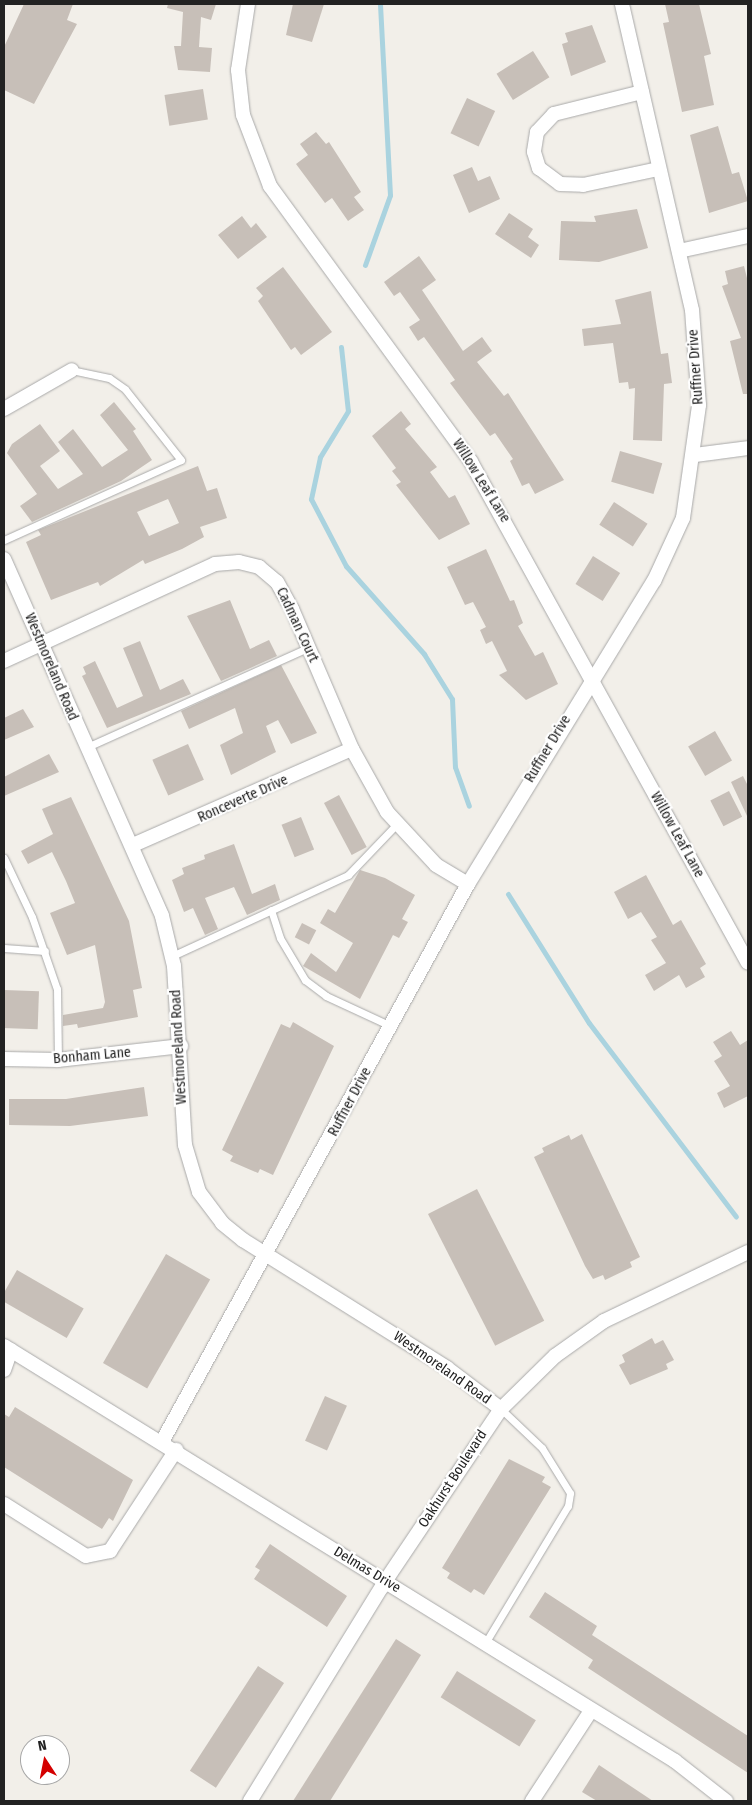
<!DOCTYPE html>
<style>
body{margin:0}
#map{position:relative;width:752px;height:1805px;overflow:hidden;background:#f2efe9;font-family:"Fira Sans Condensed",sans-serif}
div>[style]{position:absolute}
.stream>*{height:5px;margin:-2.5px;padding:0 2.5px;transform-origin:2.5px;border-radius:2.5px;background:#aad3df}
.building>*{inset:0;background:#c7bfb8;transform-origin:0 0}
.roads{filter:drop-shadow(0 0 1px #a9a9a9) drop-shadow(0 0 1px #a9a9a9)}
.lane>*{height:7px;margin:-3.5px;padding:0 3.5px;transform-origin:3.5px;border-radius:3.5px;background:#fff}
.street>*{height:14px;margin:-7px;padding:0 7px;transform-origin:7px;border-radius:7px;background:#fff}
span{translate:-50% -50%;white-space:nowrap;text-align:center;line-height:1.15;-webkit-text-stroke:4.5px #fff;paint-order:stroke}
.street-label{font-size:14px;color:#222}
.frame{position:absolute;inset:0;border:5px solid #222;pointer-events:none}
.north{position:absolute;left:20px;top:1735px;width:50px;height:50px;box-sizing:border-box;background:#fff;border:1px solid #a7a7a7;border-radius:50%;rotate:349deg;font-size:14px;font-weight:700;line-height:20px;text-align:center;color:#222}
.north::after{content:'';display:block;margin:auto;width:18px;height:22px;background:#d40000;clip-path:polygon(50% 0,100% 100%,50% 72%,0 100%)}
</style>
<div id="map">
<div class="stream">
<i style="left:365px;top:265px;width:74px;rotate:-70.3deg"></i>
<i style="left:390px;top:195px;width:191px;rotate:-93deg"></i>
<i style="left:341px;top:347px;width:64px;rotate:83.8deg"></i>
<i style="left:348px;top:411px;width:54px;rotate:121.3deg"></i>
<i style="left:320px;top:457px;width:43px;rotate:102.1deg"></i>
<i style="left:311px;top:499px;width:76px;rotate:62.4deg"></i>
<i style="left:346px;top:566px;width:118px;rotate:48.4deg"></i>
<i style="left:424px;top:654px;width:53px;rotate:58.1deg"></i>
<i style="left:452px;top:699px;width:68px;rotate:87.5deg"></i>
<i style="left:455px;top:767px;width:41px;rotate:70.3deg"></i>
<i style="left:508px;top:894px;width:152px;rotate:57.9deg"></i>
<i style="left:589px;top:1023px;width:243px;rotate:52.8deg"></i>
</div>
<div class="building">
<i style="clip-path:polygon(24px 4px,73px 4px,67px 20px,77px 24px,34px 104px,4px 90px,4px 47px)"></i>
<i style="clip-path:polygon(168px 4px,216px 4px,211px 20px,201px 17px,199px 47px,212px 48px,210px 72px,178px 70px,174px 46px,181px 46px,183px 12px,167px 8px)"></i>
<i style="clip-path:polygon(293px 4px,324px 4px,312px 42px,286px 35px)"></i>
<i style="clip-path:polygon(665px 4px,699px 4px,711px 54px,704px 56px,714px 105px,682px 112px,663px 23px,669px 22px)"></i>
<i style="clip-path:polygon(592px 25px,606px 62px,571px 76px,562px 44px,568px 42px,565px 33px)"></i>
<i style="left:533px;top:51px;width:31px;height:43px;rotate:58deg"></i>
<i style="left:203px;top:89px;width:31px;height:39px;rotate:81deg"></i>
<i style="left:467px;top:98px;width:31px;height:39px;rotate:25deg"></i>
<i style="clip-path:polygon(718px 126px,732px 174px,739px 172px,748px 201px,709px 213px,690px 135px)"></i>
<i style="clip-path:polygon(316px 132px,326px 144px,329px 142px,361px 192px,354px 197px,364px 210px,348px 221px,332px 198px,325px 203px,296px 164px,308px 155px,300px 144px)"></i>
<i style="clip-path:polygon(472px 167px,478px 181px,490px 176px,500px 199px,469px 213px,453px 175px)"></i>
<i style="clip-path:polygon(637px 209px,648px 248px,599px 262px,559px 260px,561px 221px,596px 222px,594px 216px)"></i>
<i style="clip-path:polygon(509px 213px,533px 229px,528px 237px,539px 245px,531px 258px,495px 234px)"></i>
<i style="clip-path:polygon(242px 216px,251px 228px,256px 223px,267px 237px,238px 259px,218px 235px)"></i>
<i style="clip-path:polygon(419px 256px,436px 280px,422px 290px,463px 351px,482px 337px,492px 351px,477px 362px,504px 396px,508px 393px,564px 480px,535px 494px,529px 483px,522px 486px,510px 461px,513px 459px,495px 433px,490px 436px,450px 383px,455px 380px,424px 337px,418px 341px,409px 327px,420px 320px,400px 292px,394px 296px,384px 282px)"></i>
<i style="clip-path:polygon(744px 266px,748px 282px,748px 394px,743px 394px,730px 341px,741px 338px,722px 286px,728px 284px,725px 271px)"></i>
<i style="clip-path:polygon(283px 267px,332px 332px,301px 355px,295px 347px,291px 350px,258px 301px,263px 296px,256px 288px)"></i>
<i style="clip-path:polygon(651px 291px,661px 354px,668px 353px,672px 383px,664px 384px,662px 441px,633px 440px,635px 388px,629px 389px,628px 382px,619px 383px,613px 343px,584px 346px,582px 329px,621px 324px,615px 300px)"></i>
<i style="clip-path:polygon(114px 402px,136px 429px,133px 431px,152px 460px,121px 481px,32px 522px,20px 506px,37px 494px,7px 453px,12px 444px,40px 424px,60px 451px,40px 466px,58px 489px,83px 474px,58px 442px,73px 429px,102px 467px,128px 450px,100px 415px)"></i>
<i style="clip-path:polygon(401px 411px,411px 424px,405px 429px,437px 467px,430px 472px,449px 498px,455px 495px,470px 524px,439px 540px,396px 485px,401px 482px,392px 471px,396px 468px,372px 436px)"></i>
<i style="left:620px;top:451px;width:44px;height:32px;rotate:16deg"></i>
<i style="clip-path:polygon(evenodd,198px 466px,207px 491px,217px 488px,227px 518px,200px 527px,204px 537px,182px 549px,145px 564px,143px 560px,100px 586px,98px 582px,51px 600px,26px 542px,41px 535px,38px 530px,198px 466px,168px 499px,179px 523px,149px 536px,137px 512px,168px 499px)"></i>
<i style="left:614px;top:502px;width:40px;height:27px;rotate:33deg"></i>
<i style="clip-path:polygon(486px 549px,510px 601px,514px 600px,523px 623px,518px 626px,535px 656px,543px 652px,558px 684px,526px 700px,499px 675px,507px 671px,492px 641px,486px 644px,480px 630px,486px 627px,473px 602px,465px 605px,447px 567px)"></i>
<i style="left:593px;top:556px;width:32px;height:33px;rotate:32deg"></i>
<i style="clip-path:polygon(230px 600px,250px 649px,269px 640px,277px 656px,221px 681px,187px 616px)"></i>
<i style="clip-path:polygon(140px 641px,160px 690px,183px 679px,191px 694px,107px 728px,82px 676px,86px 674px,83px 667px,95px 661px,117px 708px,143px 696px,123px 648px)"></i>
<i style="clip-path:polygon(281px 665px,317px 733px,291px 744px,278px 720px,266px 726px,276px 752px,231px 775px,220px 745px,243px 733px,235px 708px,189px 729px,181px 711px)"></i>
<i style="clip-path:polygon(23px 709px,34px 727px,4px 740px,4px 718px)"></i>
<i style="left:715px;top:731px;width:34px;height:31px;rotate:60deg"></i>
<i style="left:188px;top:744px;width:39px;height:39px;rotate:66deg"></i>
<i style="clip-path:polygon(49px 754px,59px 772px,4px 796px,4px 777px)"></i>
<i style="clip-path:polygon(743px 776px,748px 786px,748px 818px,731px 782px)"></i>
<i style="left:729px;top:791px;width:29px;height:21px;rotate:63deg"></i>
<i style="left:339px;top:795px;width:59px;height:17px;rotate:62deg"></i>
<i style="clip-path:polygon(71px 797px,129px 921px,142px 988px,133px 990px,138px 1017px,78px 1028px,77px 1024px,63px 1026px,63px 1015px,103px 1008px,105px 1002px,95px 945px,67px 955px,50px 913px,75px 903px,66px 881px,52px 852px,28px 864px,21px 851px,53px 834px,42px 809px)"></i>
<i style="left:301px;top:817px;width:35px;height:21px;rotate:68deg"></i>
<i style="clip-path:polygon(234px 844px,252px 894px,275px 884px,280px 900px,247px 915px,234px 887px,205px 898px,218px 929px,205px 935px,193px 908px,184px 912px,172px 880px,184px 874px,182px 868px,205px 859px,204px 855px)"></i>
<i style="clip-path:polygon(360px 870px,385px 878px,415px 895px,402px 919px,408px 922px,399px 938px,393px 935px,360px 999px,303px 966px,311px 953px,336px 972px,338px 969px,353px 943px,320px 923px,328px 909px,335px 913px)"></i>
<i style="clip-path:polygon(646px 875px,673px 925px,681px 920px,706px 964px,700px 968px,705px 977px,686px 988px,679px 975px,654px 991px,645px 975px,666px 963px,651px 940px,657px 937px,641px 912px,628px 919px,614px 892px)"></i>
<i style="left:302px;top:923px;width:16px;height:16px;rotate:27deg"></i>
<i style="left:4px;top:990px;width:35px;height:38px;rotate:2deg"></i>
<i style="clip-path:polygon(293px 1022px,334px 1046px,273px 1175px,260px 1169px,258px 1173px,230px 1161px,233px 1156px,222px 1150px,281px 1024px,290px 1028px)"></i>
<i style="clip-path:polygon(731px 1031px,740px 1045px,748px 1040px,748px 1096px,724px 1108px,717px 1093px,730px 1086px,714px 1061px,722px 1056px,713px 1042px)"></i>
<i style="clip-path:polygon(144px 1087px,148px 1116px,70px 1126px,9px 1125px,9px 1099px,66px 1099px)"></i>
<i style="clip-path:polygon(582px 1134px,640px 1257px,630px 1262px,632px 1267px,605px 1280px,603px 1275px,593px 1279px,585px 1266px,534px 1157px,544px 1152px,542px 1148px,569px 1135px,571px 1140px)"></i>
<i style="left:477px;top:1189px;width:148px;height:55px;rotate:63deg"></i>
<i style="left:166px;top:1254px;width:51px;height:126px;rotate:30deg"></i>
<i style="left:17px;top:1270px;width:77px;height:34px;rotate:30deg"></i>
<i style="clip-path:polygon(652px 1338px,655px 1344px,663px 1340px,674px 1360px,666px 1364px,668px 1369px,630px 1385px,619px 1365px,625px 1362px,622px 1355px)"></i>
<i style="left:325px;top:1396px;width:24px;height:49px;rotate:24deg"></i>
<i style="clip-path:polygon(15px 1407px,133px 1480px,113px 1521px,109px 1518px,102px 1529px,4px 1467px,4px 1414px,9px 1417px)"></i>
<i style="clip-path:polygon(509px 1459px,545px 1477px,542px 1482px,551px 1487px,484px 1595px,474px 1589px,471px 1593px,447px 1578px,450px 1573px,442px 1568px)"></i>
<i style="clip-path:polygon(270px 1544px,347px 1596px,327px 1627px,254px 1579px,260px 1570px,255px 1567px)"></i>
<i style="clip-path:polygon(545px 1592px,597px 1626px,592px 1635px,748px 1736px,748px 1773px,588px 1668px,593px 1660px,529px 1617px)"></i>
<i style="clip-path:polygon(396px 1639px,421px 1655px,330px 1801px,293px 1801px)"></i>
<i style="left:258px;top:1666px;width:31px;height:125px;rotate:33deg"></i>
<i style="left:457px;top:1671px;width:93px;height:31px;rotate:32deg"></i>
<i style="clip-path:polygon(599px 1765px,653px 1801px,597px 1801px,582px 1792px)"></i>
</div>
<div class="roads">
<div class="lane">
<i style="left:4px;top:540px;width:194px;rotate:-24.3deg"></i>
<i style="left:181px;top:460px;width:90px;rotate:-128.3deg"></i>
<i style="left:125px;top:389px;width:19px;rotate:-145deg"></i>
<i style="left:109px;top:378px;width:38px;rotate:-168deg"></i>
<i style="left:87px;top:747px;width:243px;rotate:-24.2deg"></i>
<i style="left:4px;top:858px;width:65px;rotate:64.6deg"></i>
<i style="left:32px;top:917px;width:76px;rotate:70.9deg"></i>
<i style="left:57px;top:989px;width:71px;rotate:89.2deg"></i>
<i style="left:271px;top:910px;width:29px;rotate:72deg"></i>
<i style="left:280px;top:938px;width:49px;rotate:59.2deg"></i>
<i style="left:305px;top:980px;width:26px;rotate:37deg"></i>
<i style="left:326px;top:996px;width:72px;rotate:24.8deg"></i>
<i style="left:4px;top:948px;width:41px;rotate:4.2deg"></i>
<i style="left:172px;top:956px;width:194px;rotate:-24.7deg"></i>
<i style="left:348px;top:875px;width:69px;rotate:-46.2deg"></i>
<i style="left:484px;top:1645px;width:162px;rotate:-58.9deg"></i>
<i style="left:568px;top:1506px;width:13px;rotate:-81deg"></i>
<i style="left:570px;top:1493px;width:53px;rotate:-121.9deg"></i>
<i style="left:542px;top:1448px;width:57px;rotate:-136.4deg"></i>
</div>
<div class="street">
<i style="left:248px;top:4px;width:67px;rotate:98.6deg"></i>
<i style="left:238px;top:70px;width:45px;rotate:83.7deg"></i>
<i style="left:243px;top:115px;width:76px;rotate:69.2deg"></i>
<i style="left:270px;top:186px;width:341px;rotate:53.9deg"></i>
<i style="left:471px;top:462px;width:572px;rotate:61.06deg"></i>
<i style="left:642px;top:92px;width:91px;rotate:166deg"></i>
<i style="left:554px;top:114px;width:25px;rotate:133deg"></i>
<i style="left:537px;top:132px;width:20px;rotate:99deg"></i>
<i style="left:534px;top:152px;width:17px;rotate:73deg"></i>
<i style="left:539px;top:168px;width:26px;rotate:37deg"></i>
<i style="left:560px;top:184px;width:23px;rotate:2deg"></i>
<i style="left:583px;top:185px;width:77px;rotate:-12deg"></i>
<i style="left:679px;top:251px;width:71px;rotate:-12.3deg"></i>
<i style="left:4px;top:409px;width:78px;rotate:-29.8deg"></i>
<i style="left:695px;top:455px;width:53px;rotate:-7.5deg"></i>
<i style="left:4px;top:559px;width:390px;rotate:66.1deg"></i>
<i style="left:162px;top:916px;width:51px;rotate:76.5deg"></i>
<i style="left:174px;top:966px;width:179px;rotate:86.5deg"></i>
<i style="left:185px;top:1145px;width:49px;rotate:73.4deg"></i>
<i style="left:199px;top:1192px;width:39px;rotate:53deg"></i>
<i style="left:222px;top:1223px;width:27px;rotate:39deg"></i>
<i style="left:243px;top:1240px;width:241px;rotate:32.1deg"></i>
<i style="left:447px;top:1368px;width:68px;rotate:37.2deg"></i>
<i style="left:4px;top:661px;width:232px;rotate:-24.7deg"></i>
<i style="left:215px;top:564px;width:24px;rotate:-5deg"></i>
<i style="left:239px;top:562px;width:21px;rotate:14deg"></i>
<i style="left:259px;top:567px;width:23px;rotate:40deg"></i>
<i style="left:277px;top:582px;width:31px;rotate:61deg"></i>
<i style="left:292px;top:609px;width:152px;rotate:66.8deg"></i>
<i style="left:352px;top:749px;width:72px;rotate:60.9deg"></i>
<i style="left:387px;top:812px;width:72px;rotate:47.2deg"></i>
<i style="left:436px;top:865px;width:37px;rotate:31deg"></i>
<i style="left:133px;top:845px;width:239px;rotate:-23.7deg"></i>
<i style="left:4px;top:1059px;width:54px;rotate:1.1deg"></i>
<i style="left:58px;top:1060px;width:124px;rotate:-6.5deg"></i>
<i style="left:4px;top:1346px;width:789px;rotate:31.74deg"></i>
<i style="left:675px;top:1761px;width:65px;rotate:38.1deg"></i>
<i style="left:4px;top:1370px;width:21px;rotate:-71deg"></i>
<i style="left:163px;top:1440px;width:634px;rotate:-61.25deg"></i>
<i style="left:468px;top:884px;width:356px;rotate:-58.5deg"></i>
<i style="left:654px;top:581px;width:69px;rotate:-65.3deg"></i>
<i style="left:683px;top:518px;width:114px;rotate:-81.9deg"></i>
<i style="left:699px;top:405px;width:95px;rotate:-94.2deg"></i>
<i style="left:692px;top:310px;width:314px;rotate:-102.9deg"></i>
<i style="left:4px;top:1504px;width:97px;rotate:32.4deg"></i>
<i style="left:86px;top:1556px;width:25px;rotate:-12deg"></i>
<i style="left:110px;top:1551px;width:121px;rotate:-56.8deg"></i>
<i style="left:250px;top:1801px;width:259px;rotate:-58.4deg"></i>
<i style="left:386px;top:1580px;width:206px;rotate:-56.1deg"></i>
<i style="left:501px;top:1409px;width:76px;rotate:-44.5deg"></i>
<i style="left:555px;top:1356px;width:60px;rotate:-35.5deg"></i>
<i style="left:604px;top:1321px;width:160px;rotate:-25.6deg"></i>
<i style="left:532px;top:1801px;width:106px;rotate:-56.9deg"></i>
</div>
</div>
<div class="street-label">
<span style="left:696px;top:367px;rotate:-94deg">Ruffner Drive</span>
<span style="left:481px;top:481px;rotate:58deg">Willow Leaf Lane</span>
<span style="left:297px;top:625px;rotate:65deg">Cadman Court</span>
<span style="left:51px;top:667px;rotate:67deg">Westmoreland Road</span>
<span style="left:548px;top:749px;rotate:-59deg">Ruffner Drive</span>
<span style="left:243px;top:799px;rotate:-24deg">Ronceverte Drive</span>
<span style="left:677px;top:835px;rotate:61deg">Willow Leaf Lane</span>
<span style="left:179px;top:1047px;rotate:-93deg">Westmoreland Road</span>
<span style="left:92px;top:1056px;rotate:-5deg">Bonham Lane</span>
<span style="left:350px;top:1102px;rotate:-62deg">Ruffner Drive</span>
<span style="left:442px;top:1368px;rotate:35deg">Westmoreland Road</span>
<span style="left:453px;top:1479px;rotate:-57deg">Oakhurst Boulevard</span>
<span style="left:367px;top:1570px;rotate:31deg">Delmas Drive</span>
</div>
<div class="frame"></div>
<div class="north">N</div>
</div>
